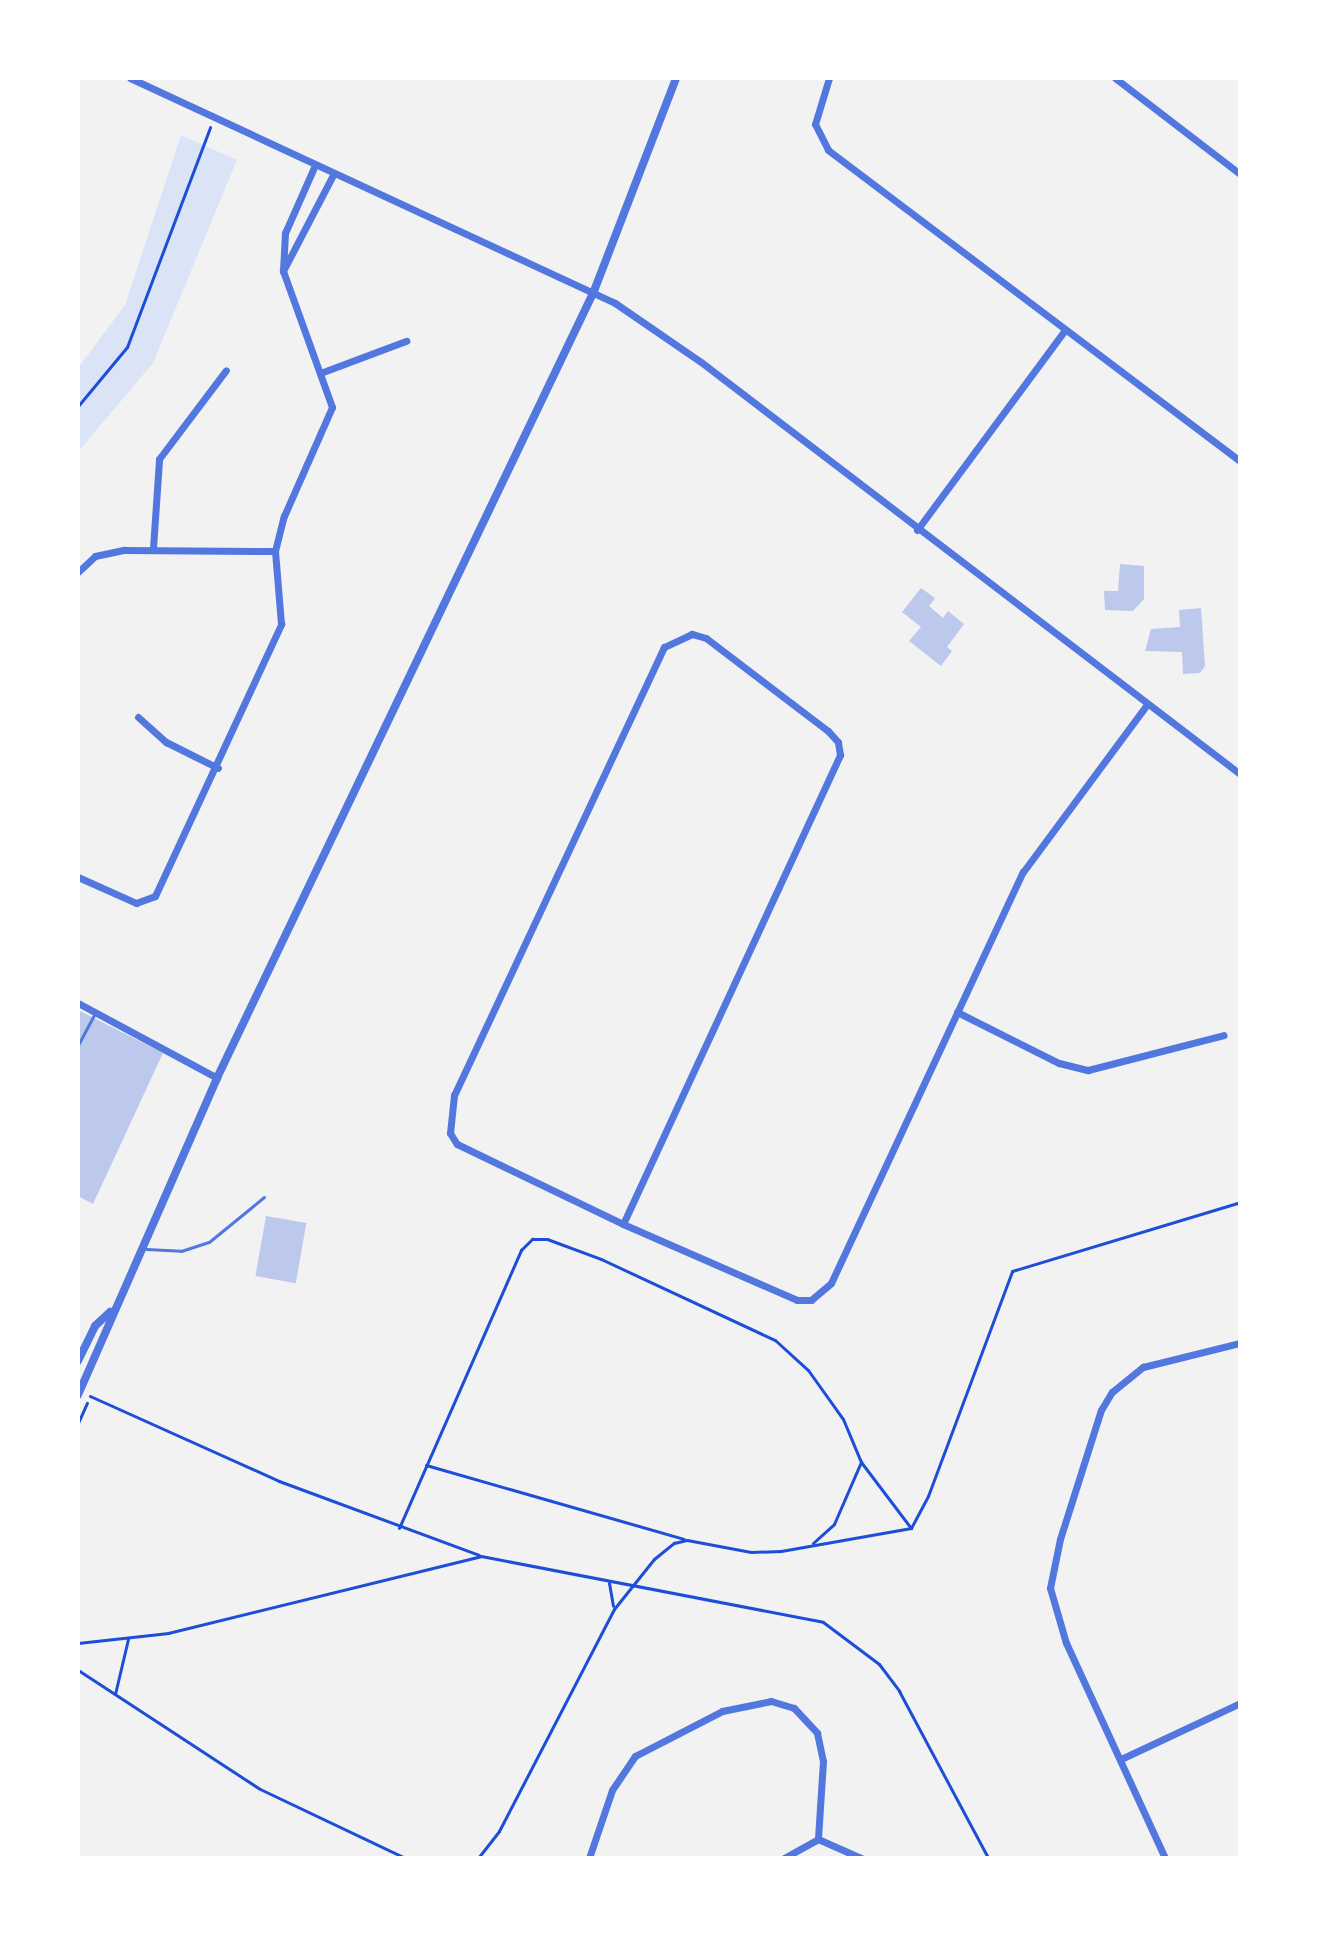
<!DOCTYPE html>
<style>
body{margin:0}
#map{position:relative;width:1318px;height:1936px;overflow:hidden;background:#f2f2f2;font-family:"Libre Baskerville",serif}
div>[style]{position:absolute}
.green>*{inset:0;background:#dbe4f7}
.building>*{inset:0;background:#bdc9ec;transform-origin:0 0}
.path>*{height:3px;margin:-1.5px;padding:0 1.5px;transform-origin:1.5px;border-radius:1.5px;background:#1d4ed8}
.service>*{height:3px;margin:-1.5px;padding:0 1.5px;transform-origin:1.5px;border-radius:1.5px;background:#5277de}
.minor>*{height:7px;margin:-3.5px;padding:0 3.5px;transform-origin:3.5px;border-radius:3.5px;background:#5277de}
.tertiary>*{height:8px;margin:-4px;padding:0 4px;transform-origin:4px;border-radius:4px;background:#5277de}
span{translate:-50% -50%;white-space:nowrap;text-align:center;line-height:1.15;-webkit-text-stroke:8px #fff;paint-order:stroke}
.frame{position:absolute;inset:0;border:80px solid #fff;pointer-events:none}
</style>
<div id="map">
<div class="green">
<i style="clip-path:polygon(181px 135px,237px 160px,153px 363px,78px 452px,78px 368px,125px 305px)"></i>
</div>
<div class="building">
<i style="clip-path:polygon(1120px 564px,1144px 566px,1144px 599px,1133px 611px,1105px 610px,1104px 591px,1118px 591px)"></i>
<i style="clip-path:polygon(921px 588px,935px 598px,929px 606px,943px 618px,948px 611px,964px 624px,947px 647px,952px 651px,941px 666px,909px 641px,921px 627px,902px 612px)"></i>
<i style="clip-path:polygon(1201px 608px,1205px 666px,1200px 673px,1183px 674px,1182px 652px,1145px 651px,1151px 629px,1180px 627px,1179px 610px)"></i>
<i style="clip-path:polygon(78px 1010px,163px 1053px,93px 1204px,78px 1196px)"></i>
<i style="left:266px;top:1216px;width:41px;height:61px;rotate:10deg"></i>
</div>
<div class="path">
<i style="left:78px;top:406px;width:77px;rotate:-50.3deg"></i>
<i style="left:127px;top:347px;width:235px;rotate:-69.3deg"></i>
<i style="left:90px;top:1396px;width:207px;rotate:24.2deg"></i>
<i style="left:279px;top:1481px;width:213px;rotate:20.3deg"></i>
<i style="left:78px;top:1423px;width:22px;rotate:-66deg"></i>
<i style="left:426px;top:1465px;width:268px;rotate:16deg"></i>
<i style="left:399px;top:1528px;width:304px;rotate:-66.3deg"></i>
<i style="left:521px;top:1250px;width:16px;rotate:-45deg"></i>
<i style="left:532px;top:1239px;width:15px"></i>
<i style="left:547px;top:1239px;width:58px;rotate:20.3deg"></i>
<i style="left:601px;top:1259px;width:192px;rotate:25deg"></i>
<i style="left:775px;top:1340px;width:45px;rotate:42.3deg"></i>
<i style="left:808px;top:1370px;width:60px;rotate:54.5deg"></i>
<i style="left:843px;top:1419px;width:47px;rotate:67.3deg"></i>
<i style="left:861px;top:1462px;width:83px;rotate:52.9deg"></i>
<i style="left:813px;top:1543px;width:28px;rotate:-42deg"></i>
<i style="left:834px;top:1524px;width:68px;rotate:-66.5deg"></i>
<i style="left:609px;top:1583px;width:23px;rotate:80deg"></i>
<i style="left:78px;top:1643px;width:91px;rotate:-6.3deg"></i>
<i style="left:168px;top:1633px;width:322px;rotate:-13.8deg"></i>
<i style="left:481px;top:1556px;width:348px;rotate:10.9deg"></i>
<i style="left:823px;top:1622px;width:70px;rotate:36.9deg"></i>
<i style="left:879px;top:1664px;width:34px;rotate:53deg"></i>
<i style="left:899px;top:1691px;width:189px;rotate:61.9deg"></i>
<i style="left:78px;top:1670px;width:217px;rotate:33.2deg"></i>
<i style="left:260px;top:1789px;width:161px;rotate:25.4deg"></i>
<i style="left:115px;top:1694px;width:57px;rotate:-76.7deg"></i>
<i style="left:478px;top:1858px;width:34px;rotate:-52deg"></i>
<i style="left:499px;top:1831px;width:250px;rotate:-62.6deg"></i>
<i style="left:614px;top:1609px;width:64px;rotate:-51.3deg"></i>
<i style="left:654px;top:1559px;width:26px;rotate:-39deg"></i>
<i style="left:674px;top:1543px;width:13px;rotate:-13deg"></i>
<i style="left:687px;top:1540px;width:65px;rotate:10.6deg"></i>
<i style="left:751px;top:1552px;width:30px;rotate:-2deg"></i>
<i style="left:781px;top:1551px;width:132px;rotate:-10deg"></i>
<i style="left:911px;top:1528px;width:36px;rotate:-62deg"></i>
<i style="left:928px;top:1496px;width:240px;rotate:-69.5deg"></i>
<i style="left:1012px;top:1271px;width:238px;rotate:-16.8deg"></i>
</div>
<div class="service">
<i style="left:78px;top:1045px;width:36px;rotate:-62deg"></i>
<i style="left:146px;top:1249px;width:35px;rotate:3deg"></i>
<i style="left:181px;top:1251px;width:29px;rotate:-18deg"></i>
<i style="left:209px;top:1242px;width:71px;rotate:-39.3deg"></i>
</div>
<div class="minor">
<i style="left:130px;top:78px;width:535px;rotate:24.89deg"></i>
<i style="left:615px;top:303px;width:104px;rotate:34.5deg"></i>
<i style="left:701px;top:362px;width:678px;rotate:37.39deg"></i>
<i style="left:829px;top:78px;width:48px;rotate:106.9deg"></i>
<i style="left:815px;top:124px;width:29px;rotate:63deg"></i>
<i style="left:828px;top:150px;width:516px;rotate:37.05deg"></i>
<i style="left:1115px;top:78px;width:158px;rotate:37.5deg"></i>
<i style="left:283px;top:271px;width:110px;rotate:-62.5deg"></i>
<i style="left:323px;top:372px;width:89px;rotate:-20.5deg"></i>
<i style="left:917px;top:530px;width:247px;rotate:-53.5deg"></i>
<i style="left:153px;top:548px;width:89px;rotate:-86.1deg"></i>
<i style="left:159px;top:459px;width:111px;rotate:-53deg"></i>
<i style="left:78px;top:572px;width:23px;rotate:-43deg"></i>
<i style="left:95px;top:556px;width:30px;rotate:-12deg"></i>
<i style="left:124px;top:550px;width:151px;rotate:0.4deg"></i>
<i style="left:138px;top:717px;width:38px;rotate:42deg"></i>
<i style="left:166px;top:742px;width:58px;rotate:26.6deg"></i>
<i style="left:78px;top:877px;width:64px;rotate:24.1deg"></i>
<i style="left:136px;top:903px;width:20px;rotate:-20deg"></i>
<i style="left:155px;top:896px;width:300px;rotate:-65.1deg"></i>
<i style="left:281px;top:624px;width:73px;rotate:-94.7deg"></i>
<i style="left:275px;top:551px;width:36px;rotate:-76deg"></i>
<i style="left:284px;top:516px;width:119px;rotate:-66.2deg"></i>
<i style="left:332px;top:407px;width:145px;rotate:-109.8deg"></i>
<i style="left:283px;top:271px;width:38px;rotate:-87deg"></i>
<i style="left:285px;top:233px;width:74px;rotate:-66.2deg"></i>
<i style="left:78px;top:1003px;width:158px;rotate:28.3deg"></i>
<i style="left:957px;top:1012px;width:114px;rotate:26.6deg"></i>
<i style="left:1059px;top:1063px;width:30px;rotate:14deg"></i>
<i style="left:1088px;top:1070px;width:140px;rotate:-14.4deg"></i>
<i style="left:623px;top:1224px;width:517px;rotate:-65.17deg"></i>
<i style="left:840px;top:755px;width:13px;rotate:-99deg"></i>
<i style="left:838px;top:742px;width:15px;rotate:-132deg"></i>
<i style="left:828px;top:731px;width:153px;rotate:-142.7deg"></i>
<i style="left:706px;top:638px;width:15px;rotate:-164deg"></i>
<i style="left:692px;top:634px;width:31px;rotate:155deg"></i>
<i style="left:664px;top:647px;width:495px;rotate:115.1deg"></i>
<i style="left:454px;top:1095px;width:38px;rotate:96deg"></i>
<i style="left:450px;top:1133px;width:13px;rotate:58deg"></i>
<i style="left:457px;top:1144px;width:184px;rotate:25.7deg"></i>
<i style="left:623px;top:1224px;width:190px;rotate:23.6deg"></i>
<i style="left:797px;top:1300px;width:14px"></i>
<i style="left:811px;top:1300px;width:26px;rotate:-40deg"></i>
<i style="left:831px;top:1283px;width:454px;rotate:-65deg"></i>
<i style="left:1023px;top:872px;width:207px;rotate:-53.5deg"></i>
<i style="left:1121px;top:1759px;width:132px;rotate:-25.2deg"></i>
<i style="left:589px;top:1858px;width:72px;rotate:-71.3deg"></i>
<i style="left:612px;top:1790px;width:41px;rotate:-55.9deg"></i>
<i style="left:635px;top:1756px;width:98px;rotate:-27.3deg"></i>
<i style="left:722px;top:1711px;width:50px;rotate:-11.5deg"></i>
<i style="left:771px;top:1701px;width:24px;rotate:17deg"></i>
<i style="left:794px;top:1708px;width:34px;rotate:47deg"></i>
<i style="left:817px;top:1733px;width:29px;rotate:78deg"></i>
<i style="left:823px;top:1761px;width:78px;rotate:93.7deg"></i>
<i style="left:818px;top:1839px;width:47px;rotate:23.8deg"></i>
<i style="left:784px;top:1858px;width:39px;rotate:-29deg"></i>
<i style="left:1165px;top:1858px;width:237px;rotate:-114.7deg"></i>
<i style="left:1066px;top:1643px;width:57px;rotate:-106.2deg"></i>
<i style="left:1050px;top:1588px;width:50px;rotate:-78.5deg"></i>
<i style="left:1060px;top:1539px;width:135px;rotate:-72.4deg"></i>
<i style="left:1101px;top:1410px;width:21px;rotate:-59deg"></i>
<i style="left:1112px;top:1392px;width:40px;rotate:-39deg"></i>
<i style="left:1143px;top:1367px;width:100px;rotate:-13.9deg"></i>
</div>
<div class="tertiary">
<i style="left:78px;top:1361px;width:39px;rotate:-64deg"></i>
<i style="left:95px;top:1326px;width:21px;rotate:-43deg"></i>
<i style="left:78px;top:1395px;width:346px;rotate:-66.3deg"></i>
<i style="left:217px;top:1078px;width:873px;rotate:-64.4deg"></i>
<i style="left:594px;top:291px;width:228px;rotate:-68.9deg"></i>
</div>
<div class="frame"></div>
</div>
